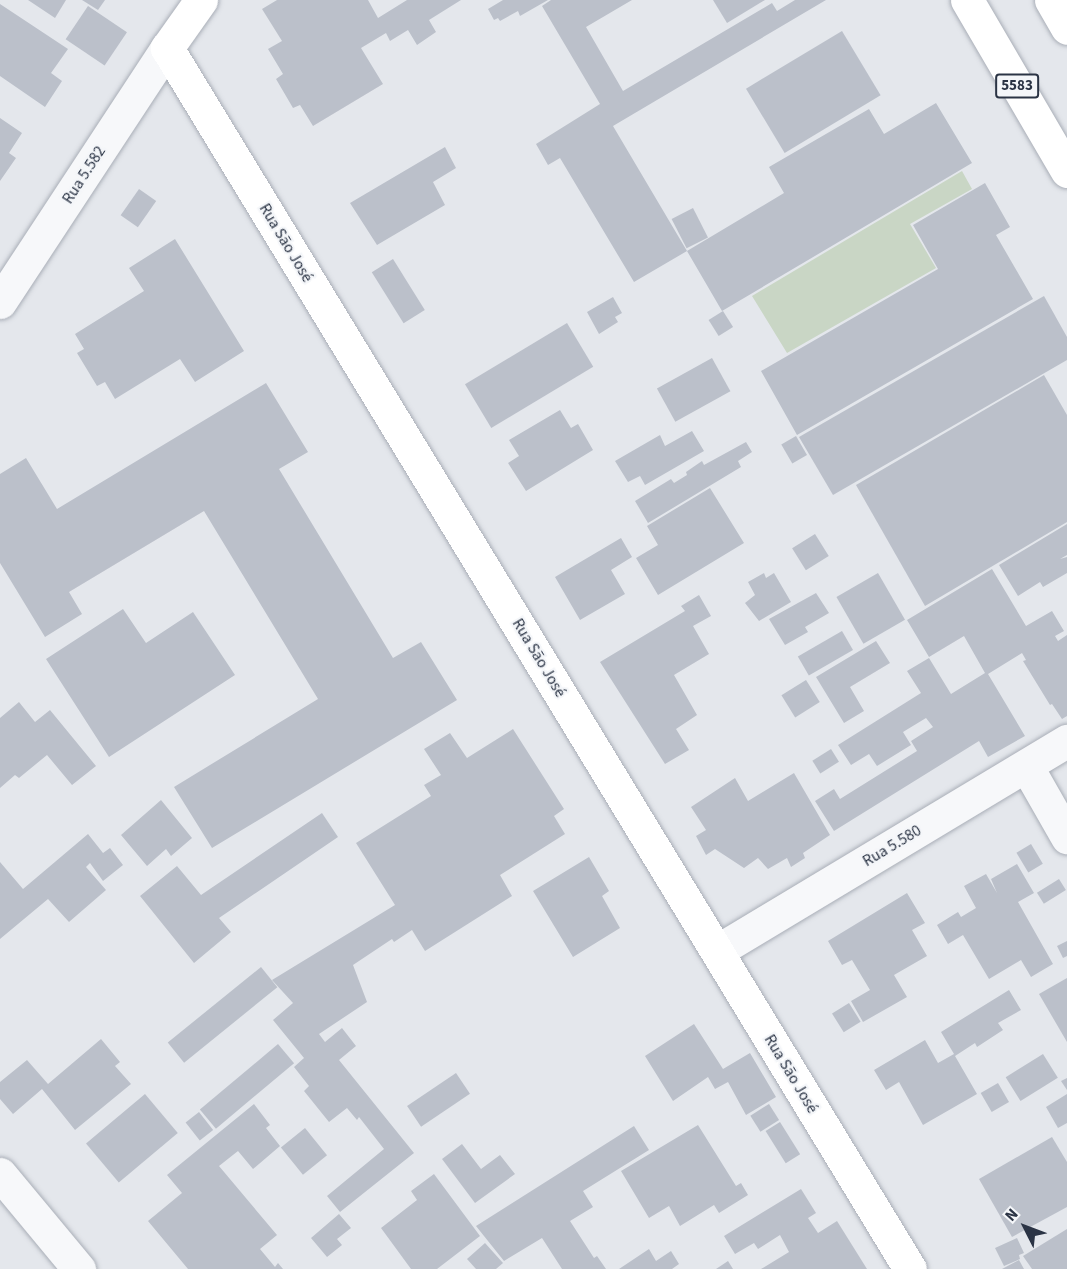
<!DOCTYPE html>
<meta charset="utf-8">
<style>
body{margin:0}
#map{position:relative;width:1067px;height:1269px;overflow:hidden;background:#e4e7ec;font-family:"Source Sans 3",sans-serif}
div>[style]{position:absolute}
.green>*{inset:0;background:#c9d6c5}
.building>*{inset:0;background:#bbc0ca;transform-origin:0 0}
.roads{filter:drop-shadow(0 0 2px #a9aeb7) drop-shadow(0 0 2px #a9aeb7)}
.street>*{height:33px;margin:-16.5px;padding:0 16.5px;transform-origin:16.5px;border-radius:16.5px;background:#f7f8fa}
.secondary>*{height:33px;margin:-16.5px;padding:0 16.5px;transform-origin:16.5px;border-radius:16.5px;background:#fff}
.highway>*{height:33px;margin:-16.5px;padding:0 16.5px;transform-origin:16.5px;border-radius:16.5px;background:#fff}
span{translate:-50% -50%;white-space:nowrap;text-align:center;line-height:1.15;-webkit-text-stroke:4.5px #f4f6f9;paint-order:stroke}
.shield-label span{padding:2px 4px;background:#f4f6f9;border:2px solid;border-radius:4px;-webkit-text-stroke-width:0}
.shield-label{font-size:15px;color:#2b3445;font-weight:700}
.street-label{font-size:16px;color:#2b3445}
.north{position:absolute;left:995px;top:1197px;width:60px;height:60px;-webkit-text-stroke:4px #f4f6f9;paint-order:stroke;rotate:312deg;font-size:16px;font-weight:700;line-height:24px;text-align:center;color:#2b3445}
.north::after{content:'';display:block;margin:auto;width:21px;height:27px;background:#2b3445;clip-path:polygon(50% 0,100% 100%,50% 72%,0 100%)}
</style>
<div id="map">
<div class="green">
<i style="clip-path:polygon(962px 171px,972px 189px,910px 224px,936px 268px,787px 353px,752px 296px)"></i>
</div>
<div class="building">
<i style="clip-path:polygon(28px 0,66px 0,55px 18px)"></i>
<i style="clip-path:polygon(82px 0,105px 0,98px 10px)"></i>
<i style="clip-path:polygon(277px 0,368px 0,378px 18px,407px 0,461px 0,429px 20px,436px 32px,417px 45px,408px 30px,390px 41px,386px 33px,361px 48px,383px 84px,313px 126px,300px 105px,293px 108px,276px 79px,283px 74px,268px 49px,282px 41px,262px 9px)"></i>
<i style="clip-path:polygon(503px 0,548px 0,520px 16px,518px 11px,500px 21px,498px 18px,494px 20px,488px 9px)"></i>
<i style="clip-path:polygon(551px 0,632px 0,586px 27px,623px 91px,772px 3px,777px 11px,795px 0,826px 0,613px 126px,687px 251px,784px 193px,769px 167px,869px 109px,884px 134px,936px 103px,972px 163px,722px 311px,687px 251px,634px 282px,560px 158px,548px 165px,536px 144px,600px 104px,542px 6px)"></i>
<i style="clip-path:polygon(713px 0,765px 0,727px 23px)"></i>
<i style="clip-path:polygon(0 4px,68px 49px,51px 73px,62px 81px,45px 107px,0 76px)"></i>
<i style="left:88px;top:6px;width:47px;height:40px;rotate:34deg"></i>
<i style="left:842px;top:31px;width:75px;height:112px;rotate:59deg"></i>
<i style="clip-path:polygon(0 118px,22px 133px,9px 153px,16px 158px,0 181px)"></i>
<i style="clip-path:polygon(445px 147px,456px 168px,433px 182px,445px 205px,377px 245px,350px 203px)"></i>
<i style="clip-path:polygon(985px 183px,1010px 227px,996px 235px,1033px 299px,797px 435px,761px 371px,938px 269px,913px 225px)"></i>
<i style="left:139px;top:189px;width:21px;height:32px;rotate:35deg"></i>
<i style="left:693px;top:208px;width:33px;height:24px;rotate:63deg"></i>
<i style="clip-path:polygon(175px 239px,244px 351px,195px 382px,180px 359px,115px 399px,105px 382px,97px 386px,77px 353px,84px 349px,75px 334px,144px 291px,129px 268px)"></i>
<i style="left:393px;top:259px;width:60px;height:25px;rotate:58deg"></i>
<i style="clip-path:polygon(1044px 296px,1067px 337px,1067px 360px,833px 495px,799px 437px)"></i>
<i style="clip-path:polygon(613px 297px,622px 313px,615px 317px,618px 322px,599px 334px,587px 312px)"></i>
<i style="left:723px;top:311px;width:19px;height:17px;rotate:58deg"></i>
<i style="left:567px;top:323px;width:51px;height:119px;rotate:59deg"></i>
<i style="left:712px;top:358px;width:38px;height:63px;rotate:61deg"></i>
<i style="clip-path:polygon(1044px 375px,1067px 415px,1067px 522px,925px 606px,856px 485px)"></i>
<i style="clip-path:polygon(266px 383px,308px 452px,279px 469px,393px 658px,421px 642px,457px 700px,212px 848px,174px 787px,318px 699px,204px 511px,69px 592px,82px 614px,45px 637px,0 563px,0 474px,26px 458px,57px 509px)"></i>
<i style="clip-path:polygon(560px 410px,571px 428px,578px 424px,593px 450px,526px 491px,508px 463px,519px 456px,509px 440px)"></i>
<i style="clip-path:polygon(692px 431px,704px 451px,645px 485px,640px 476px,628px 482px,615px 461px,660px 435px,665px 446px)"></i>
<i style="left:796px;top:436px;width:22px;height:17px;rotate:60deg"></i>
<i style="clip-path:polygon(746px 442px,752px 452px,738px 461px,741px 467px,648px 523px,635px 501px,671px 479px,674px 483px,687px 475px,686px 472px,702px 461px,704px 465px)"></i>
<i style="clip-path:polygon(710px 488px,744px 543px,658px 595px,636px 558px,658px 545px,647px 526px)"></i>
<i style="clip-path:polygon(1067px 524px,1067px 555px,1060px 559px,1067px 557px,1067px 573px,1043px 587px,1040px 582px,1018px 596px,999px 565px)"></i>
<i style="left:815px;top:534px;width:26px;height:27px;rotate:58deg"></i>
<i style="clip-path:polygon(621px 538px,632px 557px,611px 570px,625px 594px,580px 620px,555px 577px)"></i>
<i style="clip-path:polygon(992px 569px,1026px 626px,1052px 611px,1064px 631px,1055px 636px,1058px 641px,1067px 635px,1067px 716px,1062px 719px,1052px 704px,1050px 705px,1023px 661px,1026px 660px,1022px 653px,988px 674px,1025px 736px,988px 757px,979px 741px,834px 831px,815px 801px,834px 789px,840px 799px,917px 751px,911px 741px,933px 727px,926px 718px,903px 732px,911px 745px,877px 766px,869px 754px,851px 765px,838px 745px,921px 693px,907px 671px,929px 658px,951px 694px,985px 673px,964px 636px,929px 657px,907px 620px)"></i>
<i style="clip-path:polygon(764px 573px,766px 578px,774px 573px,791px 602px,759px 621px,745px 603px,755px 595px,748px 582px)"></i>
<i style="left:878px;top:573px;width:54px;height:48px;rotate:60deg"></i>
<i style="clip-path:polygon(816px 593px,829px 613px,805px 627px,808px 632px,785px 645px,769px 619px)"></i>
<i style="clip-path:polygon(699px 595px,711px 616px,693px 626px,709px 654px,674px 675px,697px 715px,676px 729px,689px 750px,665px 764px,600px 662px,685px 611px,681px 606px)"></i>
<i style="clip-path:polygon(123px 609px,146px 643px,193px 612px,235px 675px,109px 757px,46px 659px)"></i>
<i style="left:842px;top:631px;width:22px;height:51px;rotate:60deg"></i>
<i style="clip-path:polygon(876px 641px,890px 663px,850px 687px,864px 711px,844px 723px,816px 677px)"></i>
<i style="left:806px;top:680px;width:26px;height:29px;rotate:58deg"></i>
<i style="clip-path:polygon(19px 702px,35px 722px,50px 710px,96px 766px,72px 785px,47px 755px,19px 778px,15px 775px,0 788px,0 718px)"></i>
<i style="clip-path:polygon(513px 729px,564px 809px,554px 816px,565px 834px,500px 875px,512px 896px,425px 951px,412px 930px,394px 942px,392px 939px,353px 965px,367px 1002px,319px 1034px,325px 1042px,342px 1028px,356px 1046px,339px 1060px,414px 1153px,340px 1212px,327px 1196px,384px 1149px,359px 1117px,357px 1120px,347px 1108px,329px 1122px,304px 1091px,309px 1086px,294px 1067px,304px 1058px,273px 1020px,293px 1003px,272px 980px,395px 905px,356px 843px,431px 796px,424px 785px,441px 775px,424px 749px,450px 733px,467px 758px)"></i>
<i style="left:831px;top:749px;width:15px;height:22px;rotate:58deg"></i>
<i style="clip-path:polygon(794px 773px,830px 835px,803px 853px,805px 858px,791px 867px,787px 858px,768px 869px,758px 858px,744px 868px,715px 849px,706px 855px,696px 836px,706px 830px,691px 807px,735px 778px,748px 801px)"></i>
<i style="clip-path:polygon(161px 800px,192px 838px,171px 856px,166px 849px,147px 866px,121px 835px)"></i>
<i style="clip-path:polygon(322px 813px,338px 837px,219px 918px,231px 932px,194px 963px,140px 896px,177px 866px,201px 895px)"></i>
<i style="clip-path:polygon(88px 834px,103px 853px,110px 848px,123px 865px,103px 881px,90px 863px,86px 867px,106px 890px,69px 922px,48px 899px,0 939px,0 862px,23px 889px)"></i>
<i style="left:1031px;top:844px;width:23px;height:17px;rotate:59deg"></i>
<i style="clip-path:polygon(589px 857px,609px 891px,602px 896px,620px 928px,573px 957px,533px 891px)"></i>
<i style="clip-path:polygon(1017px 864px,1034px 893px,1018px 902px,1053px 964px,1031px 977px,1021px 960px,989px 979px,963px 935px,948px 944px,937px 925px,958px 912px,961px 917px,976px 908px,964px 886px,986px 874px,997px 893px,991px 879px)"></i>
<i style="left:1059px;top:879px;width:13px;height:26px;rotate:58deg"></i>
<i style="clip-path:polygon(907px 893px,925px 923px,912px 930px,927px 956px,894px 975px,907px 997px,863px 1022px,851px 1001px,870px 990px,852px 960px,842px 965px,828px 941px)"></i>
<i style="clip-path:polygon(1067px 941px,1067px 956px,1063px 958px,1057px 946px)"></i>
<i style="left:261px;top:967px;width:26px;height:120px;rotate:51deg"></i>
<i style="clip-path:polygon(1067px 978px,1067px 1042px,1039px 994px)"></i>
<i style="clip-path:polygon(1009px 990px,1021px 1010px,998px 1023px,1003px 1030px,977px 1047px,975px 1043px,955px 1056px,977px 1094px,923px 1125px,899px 1082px,886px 1090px,874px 1070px,925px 1040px,938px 1063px,954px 1054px,941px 1032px)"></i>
<i style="left:849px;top:1003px;width:22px;height:20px;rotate:58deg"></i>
<i style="clip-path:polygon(694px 1024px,723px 1069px,750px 1053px,776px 1097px,746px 1115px,728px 1082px,715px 1089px,708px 1077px,673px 1101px,645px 1056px)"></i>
<i style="clip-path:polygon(101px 1039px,120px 1062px,115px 1066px,131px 1084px,75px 1130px,42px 1089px,13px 1114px,0 1099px,0 1082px,27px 1060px,48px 1084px)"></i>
<i style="left:278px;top:1044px;width:25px;height:102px;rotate:50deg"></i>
<i style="left:1043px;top:1054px;width:28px;height:44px;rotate:58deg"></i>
<i style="left:456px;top:1073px;width:25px;height:59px;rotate:56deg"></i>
<i style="clip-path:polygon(1067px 1078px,1067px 1090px,1061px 1081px)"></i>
<i style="left:998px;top:1083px;width:22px;height:20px;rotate:60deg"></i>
<i style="left:145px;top:1094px;width:51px;height:77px;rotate:50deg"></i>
<i style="clip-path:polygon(1067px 1094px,1067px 1123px,1058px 1128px,1046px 1107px)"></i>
<i style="clip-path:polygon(254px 1104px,270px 1125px,266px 1128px,280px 1146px,253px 1169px,238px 1151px,219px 1166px,277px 1235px,260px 1249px,275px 1267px,278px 1263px,283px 1269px,188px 1269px,148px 1221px,182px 1193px,167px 1175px)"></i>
<i style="left:769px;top:1104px;width:19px;height:22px;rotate:58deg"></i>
<i style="left:199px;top:1112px;width:23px;height:17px;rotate:52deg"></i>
<i style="left:780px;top:1122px;width:38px;height:17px;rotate:58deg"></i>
<i style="clip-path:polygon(698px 1125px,736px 1186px,741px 1183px,748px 1195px,719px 1213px,714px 1205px,680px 1226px,669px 1206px,649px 1218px,621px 1171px)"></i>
<i style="clip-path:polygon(634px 1126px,649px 1150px,583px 1191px,593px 1207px,570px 1221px,594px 1258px,597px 1256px,606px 1269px,562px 1269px,542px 1238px,504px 1261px,476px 1226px)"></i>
<i style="left:305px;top:1128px;width:35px;height:31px;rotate:51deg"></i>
<i style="clip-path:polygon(1052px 1137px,1067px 1162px,1067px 1207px,1012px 1237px,979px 1179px)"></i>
<i style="clip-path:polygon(462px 1144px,481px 1169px,500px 1155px,515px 1174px,475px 1203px,442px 1159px)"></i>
<i style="clip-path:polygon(434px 1174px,480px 1236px,437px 1269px,411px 1269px,381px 1228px,417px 1200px,411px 1191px)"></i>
<i style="clip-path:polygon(801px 1189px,816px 1213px,808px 1218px,818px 1233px,837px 1221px,867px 1269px,761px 1269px,789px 1252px,780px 1235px,758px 1249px,754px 1243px,735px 1254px,724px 1236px)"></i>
<i style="clip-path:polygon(339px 1214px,351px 1228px,337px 1239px,342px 1245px,327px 1257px,311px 1238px)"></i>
<i style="clip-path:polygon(1067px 1229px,1067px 1269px,1032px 1269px,1023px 1256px)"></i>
<i style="clip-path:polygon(1017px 1238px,1024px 1253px,1019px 1255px,1020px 1259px,1004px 1266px,995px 1248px)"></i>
<i style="clip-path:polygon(485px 1243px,503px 1263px,496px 1269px,476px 1269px,467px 1259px)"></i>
<i style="clip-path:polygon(649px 1249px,656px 1261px,671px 1251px,679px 1264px,672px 1269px,619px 1269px)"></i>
<i style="clip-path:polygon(1019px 1260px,1024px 1269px,1002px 1269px)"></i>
<i style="clip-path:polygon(728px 1261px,733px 1269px,716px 1269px)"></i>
</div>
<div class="roads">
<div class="street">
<i style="left:0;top:302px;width:304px;rotate:-56.7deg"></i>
<i style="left:1027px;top:767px;width:81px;rotate:60.3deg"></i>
<i style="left:717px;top:951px;width:408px;rotate:-31deg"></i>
<i style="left:0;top:1174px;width:124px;rotate:50.3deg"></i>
</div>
<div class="secondary">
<i style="left:201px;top:0;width:59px;rotate:125.3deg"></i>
<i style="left:167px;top:48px;width:1429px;rotate:58.68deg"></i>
</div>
<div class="highway">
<i style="left:967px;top:0;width:198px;rotate:59.7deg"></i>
<i style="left:1051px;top:0;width:32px;rotate:60deg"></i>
</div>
</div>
<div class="shield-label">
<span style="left:1017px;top:86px">5583</span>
</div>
<div class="street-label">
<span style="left:84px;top:175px;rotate:-57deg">Rua 5.582</span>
<span style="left:286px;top:243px;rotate:59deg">Rua São José</span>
<span style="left:539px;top:658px;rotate:59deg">Rua São José</span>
<span style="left:892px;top:846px;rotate:-31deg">Rua 5.580</span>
<span style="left:791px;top:1074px;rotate:59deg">Rua São José</span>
</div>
<div class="north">N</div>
</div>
